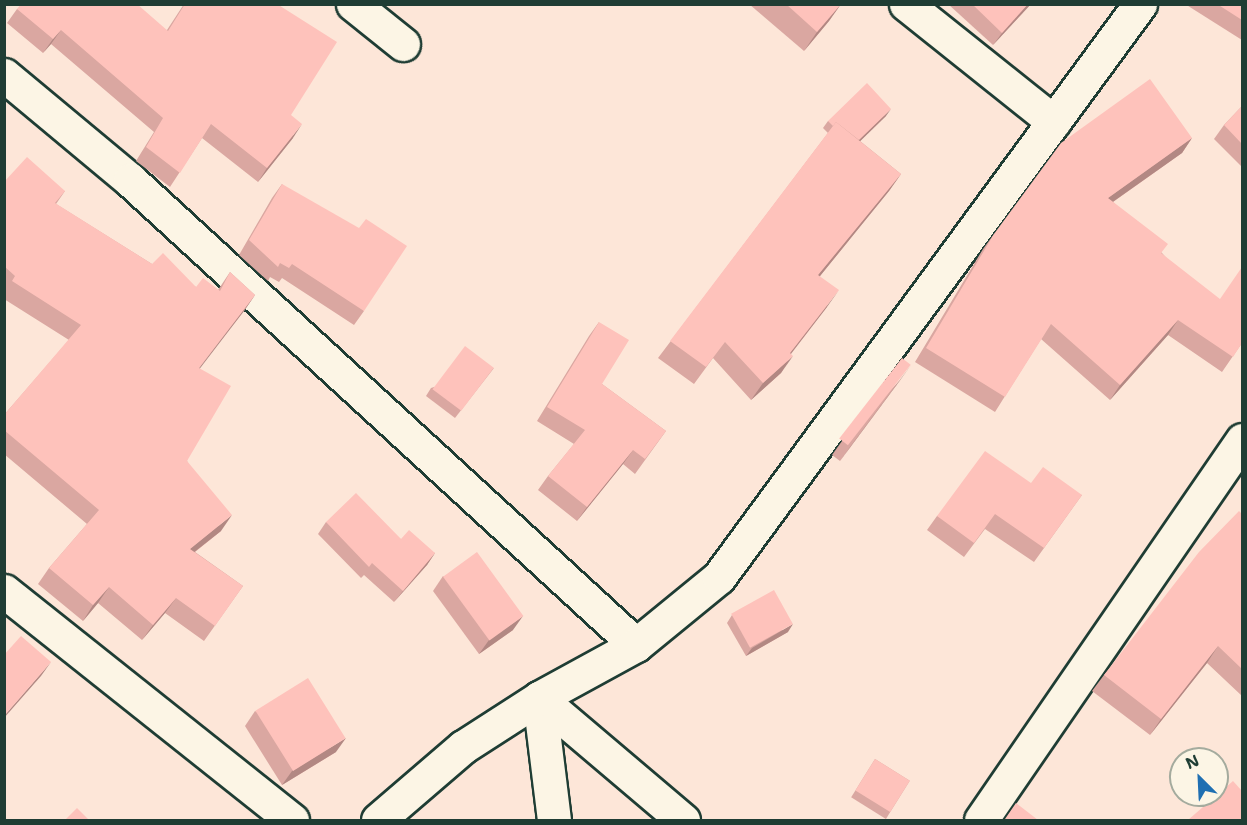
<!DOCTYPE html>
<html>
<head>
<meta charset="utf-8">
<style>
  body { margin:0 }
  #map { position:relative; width:1247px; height:825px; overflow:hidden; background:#fde6d8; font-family:"Shantell Sans",sans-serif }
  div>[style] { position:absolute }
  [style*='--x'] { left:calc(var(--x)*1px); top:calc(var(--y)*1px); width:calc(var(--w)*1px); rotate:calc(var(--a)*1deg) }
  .roads { filter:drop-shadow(2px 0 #1f3d34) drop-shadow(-2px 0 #1f3d34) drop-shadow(0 2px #1f3d34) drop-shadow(0 -2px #1f3d34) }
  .minor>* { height:33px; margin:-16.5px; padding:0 16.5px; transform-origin:16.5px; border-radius:16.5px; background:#fcf5e5 }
  .wall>* { inset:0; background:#daa7a1; transform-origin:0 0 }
  .shaded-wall>* { inset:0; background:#b28883 }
  .building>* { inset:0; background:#fec2bb; transform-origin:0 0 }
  span { translate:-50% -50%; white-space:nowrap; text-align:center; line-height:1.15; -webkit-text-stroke:4.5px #fcf5e5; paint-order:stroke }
  .frame { position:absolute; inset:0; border:6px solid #1f3d34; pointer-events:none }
  .north { position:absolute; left:1169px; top:747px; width:60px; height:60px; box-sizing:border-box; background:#fcf5e5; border:2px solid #a4ab9e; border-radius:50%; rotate:336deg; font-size:16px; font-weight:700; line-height:24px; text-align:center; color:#1f3d34 }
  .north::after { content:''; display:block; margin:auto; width:21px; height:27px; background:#1f6fb2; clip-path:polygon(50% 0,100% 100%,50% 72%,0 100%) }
</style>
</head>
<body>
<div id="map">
  <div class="roads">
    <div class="minor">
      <i style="--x:353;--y:4;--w:64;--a:38.7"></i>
      <i style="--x:906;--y:4;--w:189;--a:38.6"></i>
      <i style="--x:4;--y:75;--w:164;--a:39.8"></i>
      <i style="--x:130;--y:180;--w:687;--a:42.58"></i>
      <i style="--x:4;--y:591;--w:368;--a:38.5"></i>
      <i style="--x:539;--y:698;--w:189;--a:40.3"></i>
      <i style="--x:539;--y:698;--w:123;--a:83"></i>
      <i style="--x:378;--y:820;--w:112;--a:-40.7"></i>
      <i style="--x:463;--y:747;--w:90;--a:-32.8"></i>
      <i style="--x:539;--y:698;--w:111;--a:-28.7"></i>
      <i style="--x:636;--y:645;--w:107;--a:-39.3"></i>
      <i style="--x:719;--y:577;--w:711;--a:-53.69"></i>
      <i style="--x:981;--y:820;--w:461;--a:-55.5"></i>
    </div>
  </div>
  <div class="wall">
    <i style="clip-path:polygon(184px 4px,277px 4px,291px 115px,293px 138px,258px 182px,202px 138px,170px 187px,136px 161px,154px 132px,51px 44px,43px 53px,7px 23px,17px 9px,167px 30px)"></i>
    <i style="clip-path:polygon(749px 4px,841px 4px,829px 21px,804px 51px)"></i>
    <i style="clip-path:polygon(948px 4px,1031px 4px,993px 45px)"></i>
    <i style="clip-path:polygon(1185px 4px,1242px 4px,1242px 40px)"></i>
    <i style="clip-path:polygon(1242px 106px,1242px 167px,1214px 139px,1224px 125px)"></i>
    <i style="clip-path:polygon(886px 116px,860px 141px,901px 174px,889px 191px,820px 276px,827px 307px,791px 354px,781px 373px,751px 400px,713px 358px,694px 384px,658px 358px,828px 133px,823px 128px,828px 121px)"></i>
    <i style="clip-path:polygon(1192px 138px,1182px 153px,1113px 202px,1162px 253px,1242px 343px,1222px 372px,1168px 335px,1110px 400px,1041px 339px,995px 412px,915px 362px,983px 249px,994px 234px)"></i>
    <i style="clip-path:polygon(4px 182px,65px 191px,56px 204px,152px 264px,196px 287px,218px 290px,230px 272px,255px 295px,244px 311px,199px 368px,187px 461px,221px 531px,195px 552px,243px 586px,204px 641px,165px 613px,142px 640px,98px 603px,83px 621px,38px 584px,49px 568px,87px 524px,4px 454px,4px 415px,69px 340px,4px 299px)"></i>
    <i style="clip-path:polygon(282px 184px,364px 311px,354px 325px,282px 278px,279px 282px,270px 277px,268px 281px,239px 255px,272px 198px)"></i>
    <i style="clip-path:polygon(599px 322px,602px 384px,666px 431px,635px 474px,623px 464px,577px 521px,538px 490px,548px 476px,574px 444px,537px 421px,589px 336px)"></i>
    <i style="clip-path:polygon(494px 368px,455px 418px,426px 396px,431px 388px)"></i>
    <i style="clip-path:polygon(901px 379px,840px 461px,832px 455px,842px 441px)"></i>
    <i style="clip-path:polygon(1031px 483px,1082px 495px,1034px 562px,985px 529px,964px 557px,927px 530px,937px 516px)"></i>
    <i style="clip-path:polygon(1242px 514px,1242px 696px,1207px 663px,1150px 735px,1092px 691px,1104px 675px)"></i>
    <i style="clip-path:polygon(326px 522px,401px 539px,435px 553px,427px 565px,394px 602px,364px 575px,361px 578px,318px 534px)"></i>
    <i style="clip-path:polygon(443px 576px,513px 630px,479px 654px,433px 591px)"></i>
    <i style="clip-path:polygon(732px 615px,788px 632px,746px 656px,727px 623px)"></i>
    <i style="clip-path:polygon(255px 711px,336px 752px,282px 785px,245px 726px)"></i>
    <i style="left:875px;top:759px;width:41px;height:45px;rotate:32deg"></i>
  </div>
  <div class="shaded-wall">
    <i style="clip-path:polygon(841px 4px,829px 21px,804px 51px,817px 32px)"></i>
    <i style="clip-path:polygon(1028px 4px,1031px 4px,993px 45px,1002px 33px)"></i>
    <i style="clip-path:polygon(61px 30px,51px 44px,43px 53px,53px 39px)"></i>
    <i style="clip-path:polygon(891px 109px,886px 116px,847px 154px,852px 146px)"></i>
    <i style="clip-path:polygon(302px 124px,293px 138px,258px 182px,267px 168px)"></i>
    <i style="clip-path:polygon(1192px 138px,1182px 153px,1097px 213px,1108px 198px)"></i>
    <i style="clip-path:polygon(901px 174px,889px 191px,807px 292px,818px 275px)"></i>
    <i style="clip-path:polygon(839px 290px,827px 307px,779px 369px,790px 353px)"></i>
    <i style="clip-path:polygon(255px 295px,244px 311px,188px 384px,199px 368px)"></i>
    <i style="clip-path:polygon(1178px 320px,1168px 335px,1110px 400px,1120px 385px)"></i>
    <i style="clip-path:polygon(793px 356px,781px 373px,751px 400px,763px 383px)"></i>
    <i style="clip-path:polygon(911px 365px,901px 379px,840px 461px,850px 447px)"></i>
    <i style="clip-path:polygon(633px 450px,623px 464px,577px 521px,587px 507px)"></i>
    <i style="clip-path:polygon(232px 515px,221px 531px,179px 564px,190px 549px)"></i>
    <i style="clip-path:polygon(435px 553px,427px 565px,394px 602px,403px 591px)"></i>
    <i style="clip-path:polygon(109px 587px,98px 603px,83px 621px,93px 605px)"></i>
    <i style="clip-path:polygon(176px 598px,165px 613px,142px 640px,153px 625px)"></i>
    <i style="clip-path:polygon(523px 616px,513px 630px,479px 654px,489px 640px)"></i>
    <i style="clip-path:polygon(793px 624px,788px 632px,746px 656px,752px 648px)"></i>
    <i style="clip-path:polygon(1218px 646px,1207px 663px,1150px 735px,1161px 719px)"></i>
    <i style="clip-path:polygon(51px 662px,41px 676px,4px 718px,4px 716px)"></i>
    <i style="clip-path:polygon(346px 738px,336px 752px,282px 785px,292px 771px)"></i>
  </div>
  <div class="building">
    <i style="clip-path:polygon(21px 4px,137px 4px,168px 31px,185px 4px,277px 4px,337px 42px,291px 115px,302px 124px,267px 168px,211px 124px,180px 173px,146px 147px,163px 118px,61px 30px,53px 39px,17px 9px)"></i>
    <i style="clip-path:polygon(786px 4px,841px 4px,817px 32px)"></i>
    <i style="clip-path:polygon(972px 4px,1028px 4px,1002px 33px)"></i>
    <i style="clip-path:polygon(1217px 4px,1242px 4px,1242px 20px)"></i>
    <i style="clip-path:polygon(1150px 79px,1192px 138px,1108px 198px,1168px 244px,1161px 253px,1220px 299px,1242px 267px,1242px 343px,1233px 357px,1178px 320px,1120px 385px,1051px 324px,1005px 397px,926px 348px,994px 234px,1061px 143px)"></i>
    <i style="clip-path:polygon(867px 83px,891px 109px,859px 140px,836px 122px,833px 126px,828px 121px)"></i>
    <i style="clip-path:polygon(1242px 106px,1242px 144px,1224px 125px)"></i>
    <i style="clip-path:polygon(836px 122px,901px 174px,818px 275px,839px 290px,790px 353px,793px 356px,763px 383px,725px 342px,706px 367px,670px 341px)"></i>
    <i style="clip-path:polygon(27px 157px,65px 191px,55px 203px,152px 264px,163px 253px,196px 287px,203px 278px,220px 291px,230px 272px,255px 295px,199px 368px,231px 386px,187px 461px,232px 515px,190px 549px,243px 586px,215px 626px,176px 598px,153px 625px,109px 587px,93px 605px,49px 568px,99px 510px,4px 430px,4px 415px,81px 325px,12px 281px,15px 276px,4px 266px,4px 182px)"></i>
    <i style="clip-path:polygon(282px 184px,359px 228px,366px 219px,407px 246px,364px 311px,292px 264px,289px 268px,280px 263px,278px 267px,249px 240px)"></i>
    <i style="clip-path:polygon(599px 322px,629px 340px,602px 384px,666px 431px,645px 459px,633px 450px,587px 507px,548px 476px,585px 430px,547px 407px)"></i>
    <i style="left:465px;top:346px;width:36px;height:54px;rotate:37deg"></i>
    <i style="left:902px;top:358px;width:11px;height:102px;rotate:38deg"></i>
    <i style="clip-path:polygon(985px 451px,1031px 483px,1043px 467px,1082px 495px,1044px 548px,995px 514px,974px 543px,937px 516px)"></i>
    <i style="clip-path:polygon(356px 493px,401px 539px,409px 530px,435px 553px,403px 591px,372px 563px,369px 567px,326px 522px)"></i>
    <i style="clip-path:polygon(1239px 511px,1242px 514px,1242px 669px,1218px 646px,1161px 719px,1104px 675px,1199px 552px)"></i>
    <i style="left:477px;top:552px;width:79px;height:42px;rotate:54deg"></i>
    <i style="left:774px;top:590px;width:39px;height:49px;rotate:61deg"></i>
    <i style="clip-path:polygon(21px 636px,51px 662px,4px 716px,4px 655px)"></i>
    <i style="left:308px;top:678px;width:71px;height:62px;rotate:58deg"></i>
    <i style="left:875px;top:759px;width:41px;height:37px;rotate:32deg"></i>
    <i style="clip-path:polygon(1233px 781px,1242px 791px,1242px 820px,1188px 820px)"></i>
    <i style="clip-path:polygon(1016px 803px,1038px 820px,1002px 820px,1005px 819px)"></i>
    <i style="clip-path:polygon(77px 808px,89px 820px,65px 820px)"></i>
  </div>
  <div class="frame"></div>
  <div class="north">N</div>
</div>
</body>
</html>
